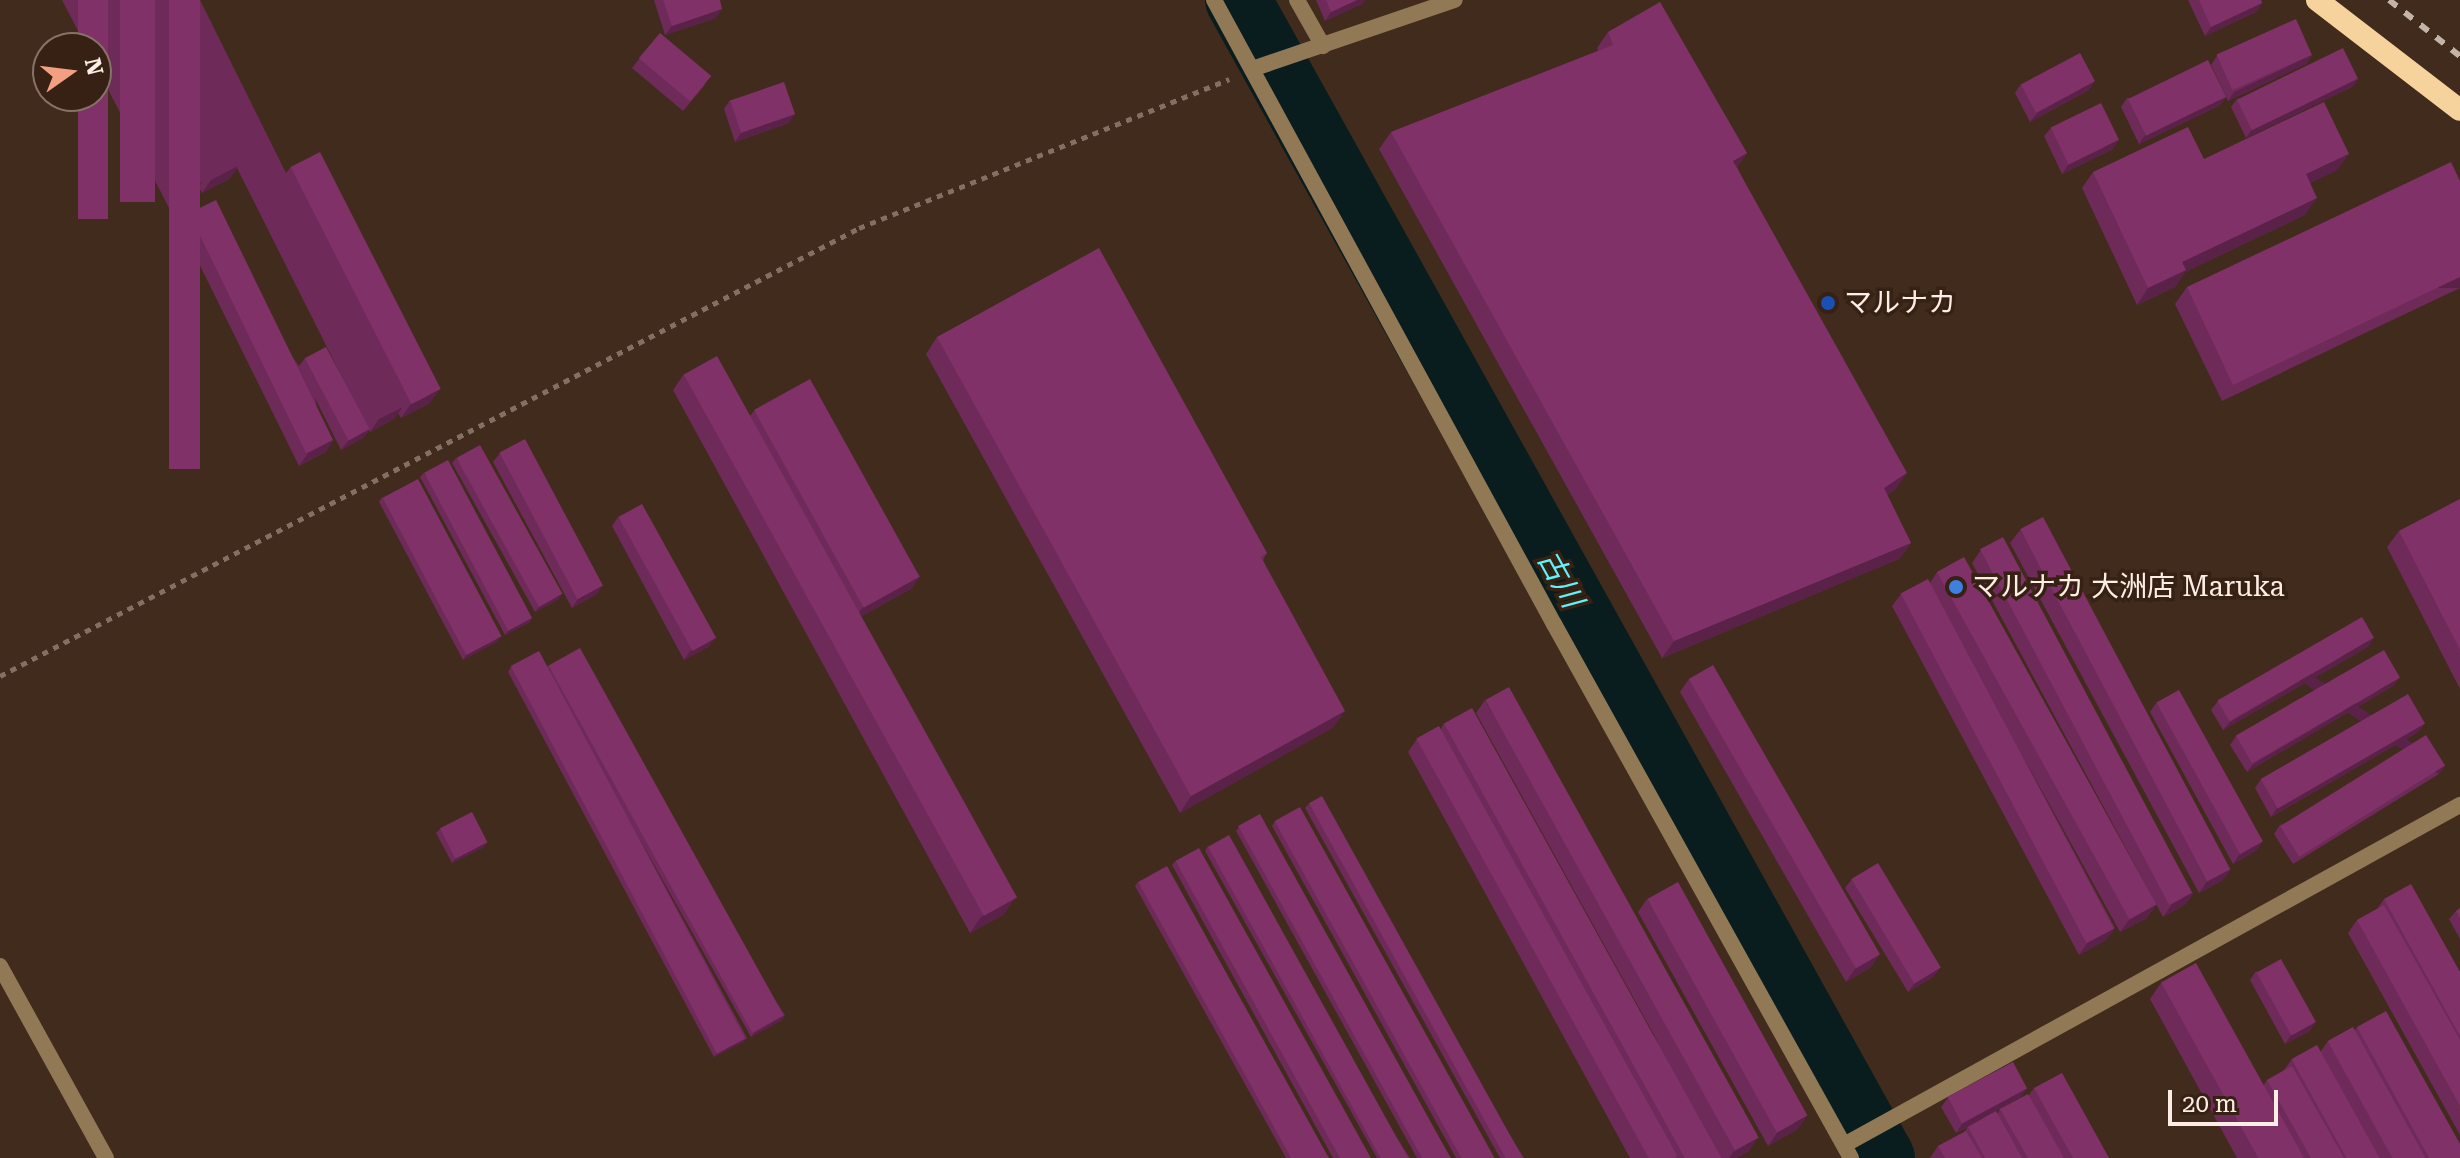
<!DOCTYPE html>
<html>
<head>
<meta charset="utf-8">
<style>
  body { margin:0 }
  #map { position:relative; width:2460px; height:1158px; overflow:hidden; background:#412b1d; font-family:"Roboto Serif","Noto Sans JP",serif }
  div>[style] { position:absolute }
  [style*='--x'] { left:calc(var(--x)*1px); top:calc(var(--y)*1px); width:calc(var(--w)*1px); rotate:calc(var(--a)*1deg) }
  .river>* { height:66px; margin:-33px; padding:0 33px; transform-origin:33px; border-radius:33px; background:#091d1e }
  .path>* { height:5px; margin-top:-2.5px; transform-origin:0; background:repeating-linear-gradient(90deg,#836f63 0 6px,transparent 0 12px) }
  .service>* { height:16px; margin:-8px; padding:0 8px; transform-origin:8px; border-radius:8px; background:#917956 }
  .minor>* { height:16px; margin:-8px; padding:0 8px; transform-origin:8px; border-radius:8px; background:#917956 }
  .tertiary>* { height:16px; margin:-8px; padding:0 8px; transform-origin:8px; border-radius:8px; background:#917956 }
  .trunk>* { height:22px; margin:-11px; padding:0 11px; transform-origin:11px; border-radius:11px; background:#f6d29c }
  .rail>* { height:6px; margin-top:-3px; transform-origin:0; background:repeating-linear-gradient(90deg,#c4b3a9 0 10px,transparent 0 20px) }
  .wall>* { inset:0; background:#6e2a59 }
  .shaded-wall>* { inset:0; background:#5a2249; transform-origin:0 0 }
  .building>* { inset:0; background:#803168; transform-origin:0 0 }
  .dots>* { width:22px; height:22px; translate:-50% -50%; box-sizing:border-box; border:4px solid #362114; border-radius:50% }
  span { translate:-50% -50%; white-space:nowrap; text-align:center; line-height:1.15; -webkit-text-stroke:7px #362114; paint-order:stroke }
  .poi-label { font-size:28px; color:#fdeee5 }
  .left { translate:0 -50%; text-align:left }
  .water-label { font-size:30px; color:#5cf4fa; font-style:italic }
  .north { position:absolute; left:32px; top:32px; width:80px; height:80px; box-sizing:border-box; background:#362114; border:2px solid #867368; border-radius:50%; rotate:76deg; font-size:22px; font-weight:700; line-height:32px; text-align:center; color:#fdeee5 }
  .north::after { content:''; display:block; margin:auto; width:28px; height:36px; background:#f2a081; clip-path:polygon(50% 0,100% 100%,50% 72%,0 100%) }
  .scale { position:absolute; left:2168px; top:1090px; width:110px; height:36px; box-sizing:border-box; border:4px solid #fdeee5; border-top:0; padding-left:10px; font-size:24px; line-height:28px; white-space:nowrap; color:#fdeee5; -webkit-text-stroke:6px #362114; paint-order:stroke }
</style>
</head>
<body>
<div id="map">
  <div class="river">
    <i style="--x:1238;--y:0;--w:1325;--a:60.92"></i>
  </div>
  <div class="path">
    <i style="--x:0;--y:676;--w:969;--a:-27.54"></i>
    <i style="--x:859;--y:228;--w:399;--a:-21.9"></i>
  </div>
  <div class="service">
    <i style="--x:1297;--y:0;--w:53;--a:60.5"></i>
  </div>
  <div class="minor">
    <i style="--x:1214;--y:0;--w:711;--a:61.42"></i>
    <i style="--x:1554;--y:624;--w:611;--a:60.92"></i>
    <i style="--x:1252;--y:69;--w:214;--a:-18.8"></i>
    <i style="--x:1844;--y:1145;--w:704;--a:-28.9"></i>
  </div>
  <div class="tertiary">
    <i style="--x:0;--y:966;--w:219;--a:61.1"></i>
  </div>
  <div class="trunk">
    <i style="--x:2317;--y:0;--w:180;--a:37.6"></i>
  </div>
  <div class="rail">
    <i style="--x:2389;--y:0;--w:90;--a:38.3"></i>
  </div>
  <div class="wall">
    <i style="clip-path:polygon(62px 0,200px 0,286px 173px,291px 167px,430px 403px,401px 418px,398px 413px,394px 419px,370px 432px,369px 430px,363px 438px,341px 450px,315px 398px,326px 452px,299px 466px,181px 227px,190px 214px,299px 366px,305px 358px,364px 421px,237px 168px,229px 179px,202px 193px,199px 187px,193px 195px,169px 208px,96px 66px,96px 48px,87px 48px)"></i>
    <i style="clip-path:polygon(654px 0,720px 0,716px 18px,665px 35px)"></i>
    <i style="clip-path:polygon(1316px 0,1365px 0,1362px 4px,1325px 21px)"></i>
    <i style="clip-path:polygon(2188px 0,2261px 0,2262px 3px,2256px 12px,2205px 36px)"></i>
    <i style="clip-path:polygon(1608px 32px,1747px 153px,1737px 167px,1896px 489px,1887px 495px,1911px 543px,1899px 559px,1662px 658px,1379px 149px,1391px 132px,1598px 51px,1597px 48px)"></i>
    <i style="clip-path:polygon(2312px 55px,2306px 64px,2228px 101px,2211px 65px,2217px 56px)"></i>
    <i style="clip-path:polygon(639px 59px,705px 85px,683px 111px,632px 68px)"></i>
    <i style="clip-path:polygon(2358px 79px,2352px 87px,2246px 138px,2231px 107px,2237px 99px)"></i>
    <i style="clip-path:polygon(2021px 84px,2089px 90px,2030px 122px,2015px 93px)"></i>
    <i style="clip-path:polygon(2226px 97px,2219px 106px,2139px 144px,2121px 107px,2127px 98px)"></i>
    <i style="clip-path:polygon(730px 100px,789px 123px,735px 142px,724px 109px)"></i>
    <i style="clip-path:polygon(2051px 128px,2113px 149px,2062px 174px,2044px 136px)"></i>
    <i style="clip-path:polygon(2204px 159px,2337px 170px,2310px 183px,2305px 215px,2185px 272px,2175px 287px,2137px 305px,2082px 188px,2093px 172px)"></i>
    <i style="clip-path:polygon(2460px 181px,2460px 288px,2222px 401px,2175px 304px,2187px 287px)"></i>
    <i style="clip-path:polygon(937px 337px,1267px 553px,1263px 560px,1334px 727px,1180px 813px,926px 354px)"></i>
    <i style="clip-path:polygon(684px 374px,750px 416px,754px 411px,920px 576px,911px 589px,860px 617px,1014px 899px,1003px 915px,970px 933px,673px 390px)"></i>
    <i style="clip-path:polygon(500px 453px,597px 594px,572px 608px,493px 462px)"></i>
    <i style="clip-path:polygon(456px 458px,559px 599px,535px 612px,452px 463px)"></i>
    <i style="clip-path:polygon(424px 473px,530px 622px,505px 635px,420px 477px)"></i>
    <i style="clip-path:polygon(382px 497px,498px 641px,463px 660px,379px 502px)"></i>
    <i style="clip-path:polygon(2460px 499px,2460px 689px,2387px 547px,2399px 531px)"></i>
    <i style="clip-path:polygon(618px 517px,715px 638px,708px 647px,684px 660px,612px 526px)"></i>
    <i style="clip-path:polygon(2020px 530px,2223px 880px,2199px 893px,2010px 543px)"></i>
    <i style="clip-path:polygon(1981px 550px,2186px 904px,2163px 917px,1972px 563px)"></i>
    <i style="clip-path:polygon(1937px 572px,2156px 905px,2147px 918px,2120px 932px,2020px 751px,2115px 928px,2106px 940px,2079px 955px,1892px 606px,1901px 594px,1930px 583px)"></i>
    <i style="clip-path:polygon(2368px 647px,2223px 730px,2211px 710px,2218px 701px)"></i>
    <i style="clip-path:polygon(548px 665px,785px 1015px,782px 1020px,751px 1037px,639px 838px,747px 1038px,743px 1042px,714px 1057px,508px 672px,511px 667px,547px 667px)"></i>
    <i style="clip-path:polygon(1689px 679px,1879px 955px,1870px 968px,1846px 982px,1680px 692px)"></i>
    <i style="clip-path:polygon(2393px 686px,2247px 772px,2230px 745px,2236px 736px)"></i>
    <i style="clip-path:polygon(1485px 700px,1749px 1151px,1736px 1158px,1630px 1158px,1408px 752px,1417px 739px,1441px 729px,1444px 723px,1659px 1044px,1476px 713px)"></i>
    <i style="clip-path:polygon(2156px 703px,2262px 842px,2256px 851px,2233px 864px,2150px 712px)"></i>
    <i style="clip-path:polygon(2425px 723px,2418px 732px,2271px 817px,2255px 788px,2261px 779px)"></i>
    <i style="clip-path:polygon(2445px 765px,2439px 774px,2293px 864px,2274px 834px,2280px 825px)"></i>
    <i style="clip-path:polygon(1309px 804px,1524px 1158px,1500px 1158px,1305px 808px)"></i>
    <i style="clip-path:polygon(1275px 821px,1494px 1158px,1456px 1158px,1272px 826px)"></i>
    <i style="clip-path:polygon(1239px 827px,1451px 1158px,1417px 1158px,1236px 831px)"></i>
    <i style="clip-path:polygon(440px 829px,484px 847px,452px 863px,436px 833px)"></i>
    <i style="clip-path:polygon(1208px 846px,1410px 1158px,1377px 1158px,1205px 851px)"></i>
    <i style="clip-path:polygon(1175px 861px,1370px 1158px,1333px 1158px,1172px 865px)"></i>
    <i style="clip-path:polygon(1852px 879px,1940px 968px,1933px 977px,1908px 992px,1845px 888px)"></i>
    <i style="clip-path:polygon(1138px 882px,1329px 1158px,1286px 1158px,1135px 886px)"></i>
    <i style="clip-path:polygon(1647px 899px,1798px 1129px,1768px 1146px,1638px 912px)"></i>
    <i style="clip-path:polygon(2384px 899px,2460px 972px,2460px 1135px,2348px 933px,2357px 920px,2377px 909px)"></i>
    <i style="clip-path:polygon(2460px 908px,2460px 939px,2449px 919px,2456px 911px)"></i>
    <i style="clip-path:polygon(2256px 971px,2310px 1031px,2285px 1044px,2250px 980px)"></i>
    <i style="clip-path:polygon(2161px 983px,2263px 1086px,2267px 1080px,2284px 1070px,2292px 1059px,2321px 1051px,2328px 1041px,2355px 1030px,2357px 1027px,2460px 1158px,2237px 1158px,2150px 999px)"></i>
    <i style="clip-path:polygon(2034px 1088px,2109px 1158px,1930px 1158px,1938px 1146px,1964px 1132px,1968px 1127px,1956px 1133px,1941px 1107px,1948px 1098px,2021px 1097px,1968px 1127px,1997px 1114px,2000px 1109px,2029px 1095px)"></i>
  </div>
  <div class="shaded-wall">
    <i style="clip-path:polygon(1357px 0,1365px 0,1362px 4px,1325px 21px,1331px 12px)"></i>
    <i style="clip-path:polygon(2262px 3px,2256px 12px,2205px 36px,2211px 27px)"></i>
    <i style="clip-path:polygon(722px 9px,716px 18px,665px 35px,672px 26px)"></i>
    <i style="clip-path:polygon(2312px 55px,2306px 64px,2228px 101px,2234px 92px)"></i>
    <i style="clip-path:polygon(2358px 79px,2352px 87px,2246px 138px,2252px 129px)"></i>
    <i style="clip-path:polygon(2095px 81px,2089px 90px,2030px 122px,2037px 113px)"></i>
    <i style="clip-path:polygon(2226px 97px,2219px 106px,2139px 144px,2145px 135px)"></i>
    <i style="clip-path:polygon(795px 114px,789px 123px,735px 142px,741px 133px)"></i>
    <i style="clip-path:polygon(2119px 140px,2113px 149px,2062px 174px,2068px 165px)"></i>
    <i style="clip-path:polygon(1747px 153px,1735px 169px,1733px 161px)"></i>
    <i style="clip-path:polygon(2349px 154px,2337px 170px,2294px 191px,2306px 174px)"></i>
    <i style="clip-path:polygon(238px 166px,229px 179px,202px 193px,211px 180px)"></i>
    <i style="clip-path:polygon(202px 182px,193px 195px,169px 208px,178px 195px)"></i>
    <i style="clip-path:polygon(2317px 198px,2305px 215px,2185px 272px,2175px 287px,2137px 305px,2148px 288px,2182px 262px)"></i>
    <i style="left:2460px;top:277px;width:11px;height:251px;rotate:90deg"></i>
    <i style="clip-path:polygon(439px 390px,430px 403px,401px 418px,410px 405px)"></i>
    <i style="clip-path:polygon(403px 407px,394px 419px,370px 432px,379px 419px)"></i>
    <i style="clip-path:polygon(369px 429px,363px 438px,341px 450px,348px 441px)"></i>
    <i style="clip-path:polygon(335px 439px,326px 452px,299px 466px,308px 453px)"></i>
    <i style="clip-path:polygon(1907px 473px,1896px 489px,1873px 504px,1884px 488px)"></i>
    <i style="clip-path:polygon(1911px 543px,1899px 559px,1662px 658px,1674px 641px)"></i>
    <i style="clip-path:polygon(920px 576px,911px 589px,854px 620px,863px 607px)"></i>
    <i style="clip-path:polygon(603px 585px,597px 594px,572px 608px,578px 599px)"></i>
    <i style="clip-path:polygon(562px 594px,559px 599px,535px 612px,538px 608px)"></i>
    <i style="clip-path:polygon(533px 617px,530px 622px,505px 635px,509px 630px)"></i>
    <i style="clip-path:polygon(501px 637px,498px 641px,463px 660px,466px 655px)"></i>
    <i style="clip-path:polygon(715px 638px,708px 647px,684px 660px,690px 651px)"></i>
    <i style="clip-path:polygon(2374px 638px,2368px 647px,2223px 730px,2230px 722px)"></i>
    <i style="clip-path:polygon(2400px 678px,2393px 686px,2247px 772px,2253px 764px)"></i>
    <i style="clip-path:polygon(1345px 711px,1334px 727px,1180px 813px,1191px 796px)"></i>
    <i style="clip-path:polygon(2425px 723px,2418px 732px,2271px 817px,2277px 808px)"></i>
    <i style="left:2445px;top:765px;width:11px;height:172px;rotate:124deg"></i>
    <i style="clip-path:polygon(487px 842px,484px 847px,452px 863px,455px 859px)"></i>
    <i style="clip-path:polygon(2262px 842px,2256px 851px,2233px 864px,2239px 855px)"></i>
    <i style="clip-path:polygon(2232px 868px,2223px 880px,2199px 893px,2208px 880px)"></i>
    <i style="clip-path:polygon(2195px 891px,2186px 904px,2163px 917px,2172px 904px)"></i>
    <i style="clip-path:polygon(1014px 899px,1003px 915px,970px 933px,981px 917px)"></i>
    <i style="clip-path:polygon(2156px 905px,2147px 918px,2120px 932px,2129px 920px)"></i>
    <i style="clip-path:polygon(2115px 928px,2106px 940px,2079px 955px,2088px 942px)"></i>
    <i style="clip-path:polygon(1879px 955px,1870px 968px,1846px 982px,1855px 969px)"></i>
    <i style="clip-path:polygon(1940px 968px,1933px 977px,1908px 992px,1914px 984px)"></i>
    <i style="clip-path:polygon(785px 1015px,782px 1020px,751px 1037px,754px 1033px)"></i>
    <i style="clip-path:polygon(2316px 1022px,2310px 1031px,2285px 1044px,2291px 1035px)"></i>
    <i style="clip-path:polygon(747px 1038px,743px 1042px,714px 1057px,717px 1053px)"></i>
    <i style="clip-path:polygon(2027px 1088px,2021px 1097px,1956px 1133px,1962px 1124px)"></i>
    <i style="clip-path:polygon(1807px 1116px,1798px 1129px,1768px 1146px,1777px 1133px)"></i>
    <i style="clip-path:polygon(1758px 1138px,1749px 1151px,1736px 1158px,1729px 1158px,1734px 1151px)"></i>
  </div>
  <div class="building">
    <i style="left:78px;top:0;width:30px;height:219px"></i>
    <i style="left:120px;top:0;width:35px;height:202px"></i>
    <i style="left:169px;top:0;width:31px;height:469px"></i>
    <i style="clip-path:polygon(663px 0,720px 0,722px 9px,672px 26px)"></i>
    <i style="clip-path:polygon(1326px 0,1357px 0,1331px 12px)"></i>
    <i style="clip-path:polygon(2199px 0,2261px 0,2262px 3px,2211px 27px)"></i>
    <i style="clip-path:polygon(1660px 2px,1747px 153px,1733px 161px,1907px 473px,1884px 488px,1911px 543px,1674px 641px,1391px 132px,1613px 45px,1608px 32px)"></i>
    <i style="left:2296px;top:19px;width:39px;height:87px;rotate:66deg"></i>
    <i style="left:660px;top:33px;width:67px;height:33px;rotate:40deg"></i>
    <i style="left:2343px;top:48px;width:34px;height:118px;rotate:64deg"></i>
    <i style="left:2080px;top:53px;width:32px;height:67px;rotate:62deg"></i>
    <i style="left:2208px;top:60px;width:41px;height:89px;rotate:64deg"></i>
    <i style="left:784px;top:82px;width:34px;height:57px;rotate:71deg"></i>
    <i style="clip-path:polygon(2324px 102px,2349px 154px,2306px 174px,2317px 198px,2182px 262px,2186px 270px,2148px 288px,2093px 172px,2188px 127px,2204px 159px)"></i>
    <i style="left:2101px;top:103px;width:41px;height:56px;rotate:64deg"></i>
    <i style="left:320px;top:152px;width:266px;height:33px;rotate:63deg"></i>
    <i style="clip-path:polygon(2451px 162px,2460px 181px,2460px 277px,2233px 385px,2187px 287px)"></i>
    <i style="left:216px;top:200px;width:267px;height:30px;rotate:64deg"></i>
    <i style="clip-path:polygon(1099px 248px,1267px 553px,1261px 557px,1345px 711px,1191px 796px,937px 337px)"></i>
    <i style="left:326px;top:347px;width:93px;height:24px;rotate:62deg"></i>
    <i style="left:717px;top:356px;width:619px;height:38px;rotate:61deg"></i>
    <i style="left:810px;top:379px;width:226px;height:64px;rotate:61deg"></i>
    <i style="left:525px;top:439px;width:166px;height:29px;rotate:62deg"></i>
    <i style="left:480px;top:445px;width:170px;height:27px;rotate:61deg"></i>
    <i style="left:448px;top:460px;width:179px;height:27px;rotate:62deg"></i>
    <i style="left:418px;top:479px;width:178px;height:40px;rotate:62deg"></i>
    <i style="clip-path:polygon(2460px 499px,2460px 650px,2399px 531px)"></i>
    <i style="left:642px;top:504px;width:153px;height:27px;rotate:61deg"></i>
    <i style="left:2043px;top:517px;width:399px;height:26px;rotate:62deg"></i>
    <i style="left:2003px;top:537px;width:403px;height:26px;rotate:62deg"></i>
    <i style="left:1964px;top:557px;width:397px;height:31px;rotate:61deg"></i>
    <i style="left:1928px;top:579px;width:396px;height:31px;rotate:62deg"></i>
    <i style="left:2362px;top:617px;width:24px;height:167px;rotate:60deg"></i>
    <i style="left:580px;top:648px;width:420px;height:36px;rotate:61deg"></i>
    <i style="left:2384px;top:650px;width:32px;height:171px;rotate:60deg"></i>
    <i style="left:539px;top:651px;width:439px;height:32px;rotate:62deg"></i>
    <i style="left:1713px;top:665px;width:334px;height:28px;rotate:60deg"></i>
    <i style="left:1509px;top:687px;width:515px;height:27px;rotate:61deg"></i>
    <i style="left:2179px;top:690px;width:173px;height:26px;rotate:61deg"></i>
    <i style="left:2408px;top:694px;width:34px;height:170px;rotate:60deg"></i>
    <i style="left:1472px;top:708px;width:515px;height:32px;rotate:61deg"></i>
    <i style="left:1439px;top:726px;width:492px;height:26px;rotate:61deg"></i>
    <i style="left:2426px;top:735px;width:36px;height:172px;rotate:58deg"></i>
    <i style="left:1322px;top:796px;width:415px;height:15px;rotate:61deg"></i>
    <i style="left:1300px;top:807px;width:401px;height:29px;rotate:61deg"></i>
    <i style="left:472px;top:812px;width:34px;height:36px;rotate:63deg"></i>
    <i style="left:1260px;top:814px;width:393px;height:25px;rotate:61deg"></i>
    <i style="left:1229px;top:835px;width:370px;height:24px;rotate:61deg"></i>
    <i style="left:1199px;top:848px;width:354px;height:27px;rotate:61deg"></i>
    <i style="left:1878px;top:863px;width:122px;height:31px;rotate:59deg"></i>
    <i style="left:1167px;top:866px;width:334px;height:33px;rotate:61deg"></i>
    <i style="left:1678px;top:882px;width:267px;height:35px;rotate:61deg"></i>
    <i style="clip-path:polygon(2411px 884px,2460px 972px,2460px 1036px,2384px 899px)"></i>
    <i style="clip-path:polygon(2384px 905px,2460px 1040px,2460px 1106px,2357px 920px)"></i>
    <i style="clip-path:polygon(2460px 908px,2460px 918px,2456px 911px)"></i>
    <i style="left:2281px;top:959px;width:72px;height:28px;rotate:61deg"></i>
    <i style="left:2196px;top:963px;width:222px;height:40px;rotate:61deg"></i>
    <i style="clip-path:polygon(2386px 1011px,2460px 1144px,2460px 1158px,2429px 1158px,2357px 1027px)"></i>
    <i style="left:2353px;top:1027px;width:149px;height:29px;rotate:61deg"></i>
    <i style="left:2317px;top:1045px;width:129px;height:29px;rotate:61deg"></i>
    <i style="left:2013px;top:1062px;width:30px;height:74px;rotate:62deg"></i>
    <i style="clip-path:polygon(2292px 1066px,2344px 1158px,2311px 1158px,2267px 1080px)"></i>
    <i style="clip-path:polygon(2062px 1073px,2109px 1158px,2073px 1158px,2034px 1088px)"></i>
    <i style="clip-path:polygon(2028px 1094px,2064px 1158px,2028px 1158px,2000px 1109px)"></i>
    <i style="clip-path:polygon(1996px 1111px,2022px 1158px,1985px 1158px,1968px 1127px)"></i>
    <i style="clip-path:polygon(1966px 1131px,1982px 1158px,1945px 1158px,1938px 1146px)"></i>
  </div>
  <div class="dots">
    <i style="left:1828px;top:303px;background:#1a4fb4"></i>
    <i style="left:1956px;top:587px;background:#3f7fe0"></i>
  </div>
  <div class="poi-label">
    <span class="left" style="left:1844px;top:303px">マルナカ</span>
    <span class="left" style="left:1972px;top:587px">マルナカ 大洲店 Maruka</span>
  </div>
  <div class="water-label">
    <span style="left:1560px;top:579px;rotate:61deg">古川</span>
  </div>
  <div class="north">N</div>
  <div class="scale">20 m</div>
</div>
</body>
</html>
